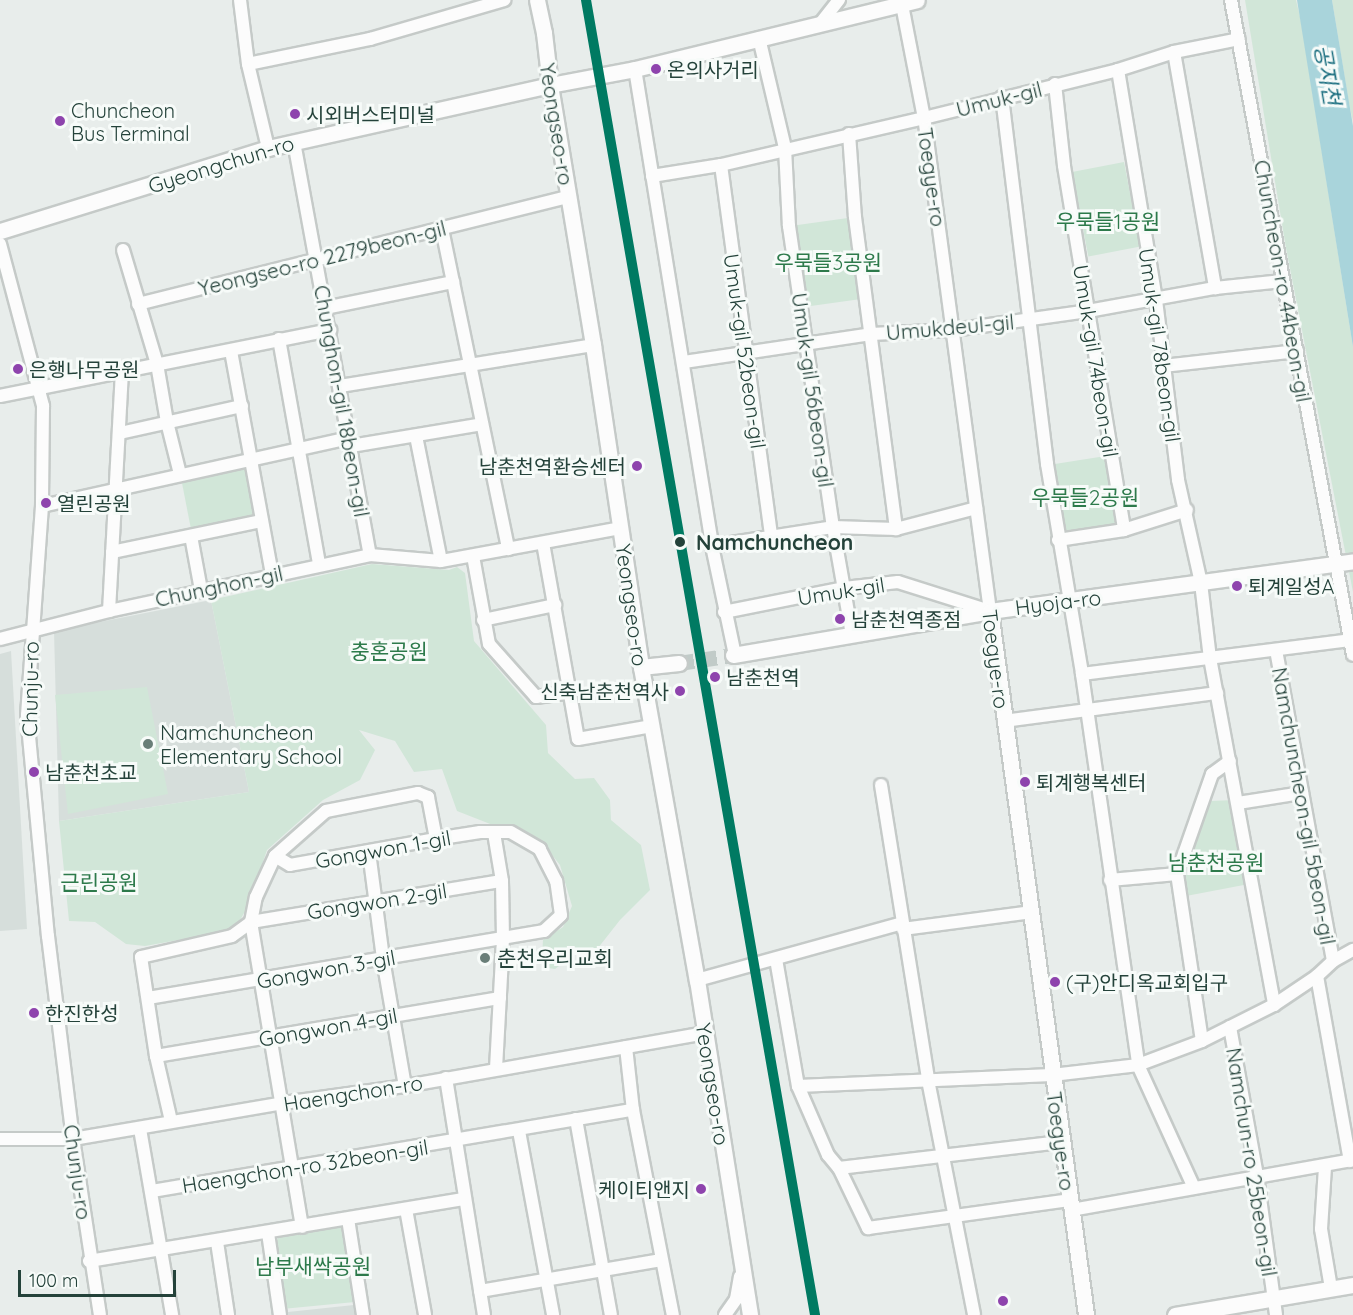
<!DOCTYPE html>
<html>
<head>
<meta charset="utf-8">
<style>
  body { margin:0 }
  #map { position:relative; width:1353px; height:1315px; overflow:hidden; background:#e8edeb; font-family:Quicksand,"Noto Sans KR",sans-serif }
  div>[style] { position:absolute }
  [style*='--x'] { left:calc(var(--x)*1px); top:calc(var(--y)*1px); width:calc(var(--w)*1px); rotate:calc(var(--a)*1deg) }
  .built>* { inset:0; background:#d6dedb }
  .green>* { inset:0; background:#d1e6d8; transform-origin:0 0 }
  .water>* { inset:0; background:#a9d4db }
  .tertiary-tunnel>* { height:15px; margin-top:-7.5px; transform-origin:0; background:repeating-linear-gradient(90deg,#c1cbc8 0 15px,transparent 0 23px) }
  .roads { filter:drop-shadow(2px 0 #c5cac8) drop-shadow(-2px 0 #c5cac8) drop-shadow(0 2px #c5cac8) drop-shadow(0 -2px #c5cac8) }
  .minor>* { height:12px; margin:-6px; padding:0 6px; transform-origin:6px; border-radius:6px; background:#fcfcfc }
  .tertiary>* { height:15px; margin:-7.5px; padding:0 7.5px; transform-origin:7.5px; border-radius:7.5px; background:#fcfcfc }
  .rail-1>* { height:10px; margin:-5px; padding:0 5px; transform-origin:5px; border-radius:5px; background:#007a62 }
  .dots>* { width:16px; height:16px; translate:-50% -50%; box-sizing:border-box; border:3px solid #f7fbf9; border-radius:50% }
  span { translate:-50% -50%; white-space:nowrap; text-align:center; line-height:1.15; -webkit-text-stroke:6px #f7fbf9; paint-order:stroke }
  .bus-label { font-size:20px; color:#24423a }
  .left { translate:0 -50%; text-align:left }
  .right { translate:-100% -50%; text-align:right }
  .street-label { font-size:21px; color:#24423a }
  .park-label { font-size:21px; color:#2d7a4b }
  .stop-label { font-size:21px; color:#24423a; font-weight:700 }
  .poi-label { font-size:21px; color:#24423a }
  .water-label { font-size:22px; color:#1c6f80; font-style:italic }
  .scale { position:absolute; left:18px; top:1270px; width:158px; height:27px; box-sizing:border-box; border:3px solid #24423a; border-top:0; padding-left:8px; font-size:18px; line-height:21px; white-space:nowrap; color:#24423a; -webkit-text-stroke:4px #f7fbf9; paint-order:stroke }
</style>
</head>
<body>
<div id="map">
  <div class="built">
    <i style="clip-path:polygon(211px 600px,249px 792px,59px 821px,54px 631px)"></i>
    <i style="clip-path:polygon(11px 651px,27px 929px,0 931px,0 654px)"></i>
    <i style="clip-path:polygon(354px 1305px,356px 1315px,288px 1315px,288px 1312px)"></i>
  </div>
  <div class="green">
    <i style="clip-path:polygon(1245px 0,1296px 0,1301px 21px,1353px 347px,1353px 592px,1286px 248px)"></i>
    <i style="clip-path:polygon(1332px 0,1353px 0,1353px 122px,1349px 103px)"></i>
    <i style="left:1124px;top:162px;width:86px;height:53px;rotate:79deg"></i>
    <i style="left:855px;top:217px;width:82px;height:67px;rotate:82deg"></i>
    <i style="left:1112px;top:455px;width:76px;height:66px;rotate:81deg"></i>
    <i style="left:249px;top:466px;width:51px;height:69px;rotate:79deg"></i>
    <i style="clip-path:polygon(372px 564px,449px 570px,457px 567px,465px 573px,474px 641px,546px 725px,548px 753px,575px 779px,594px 778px,610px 800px,611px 820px,641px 845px,650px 890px,620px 920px,598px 948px,574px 955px,555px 969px,548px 968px,548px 960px,542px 957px,543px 940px,563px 927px,572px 906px,560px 865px,544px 845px,457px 811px,442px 769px,414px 772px,395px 741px,359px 730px,375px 750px,360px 780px,323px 800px,267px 850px,248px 906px,239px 922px,223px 932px,145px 946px,126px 944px,95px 922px,69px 921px,59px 821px,249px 792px,211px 600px)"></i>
    <i style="clip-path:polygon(147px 687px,168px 794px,68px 814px,55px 695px)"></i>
    <i style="clip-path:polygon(1234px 800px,1249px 884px,1186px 896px,1181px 878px,1211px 801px)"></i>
    <i style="clip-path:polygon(341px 1226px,345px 1232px,355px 1302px,282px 1309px,275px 1243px,280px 1235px)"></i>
  </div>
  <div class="water">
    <i style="clip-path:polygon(1297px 0,1332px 0,1353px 126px,1353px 347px)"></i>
  </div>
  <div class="tertiary-tunnel">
    <i style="--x:679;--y:663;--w:55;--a:-8.4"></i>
  </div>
  <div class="roads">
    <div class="minor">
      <i style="--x:240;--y:0;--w:64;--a:82.9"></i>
      <i style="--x:248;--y:64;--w:86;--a:76.6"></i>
      <i style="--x:1231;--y:0;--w:666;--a:79.45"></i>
      <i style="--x:820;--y:24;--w:31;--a:-52"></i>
      <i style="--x:759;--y:38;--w:113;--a:76.7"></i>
      <i style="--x:785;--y:148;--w:78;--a:87.1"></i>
      <i style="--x:789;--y:226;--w:304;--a:81.7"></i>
      <i style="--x:833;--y:527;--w:110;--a:80"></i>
      <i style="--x:1174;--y:52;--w:240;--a:80.1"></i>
      <i style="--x:248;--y:64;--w:125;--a:-11.6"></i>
      <i style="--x:370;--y:39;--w:140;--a:-16.2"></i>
      <i style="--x:635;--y:69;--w:483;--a:80.8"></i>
      <i style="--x:712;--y:546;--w:111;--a:78.1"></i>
      <i style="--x:1118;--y:70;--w:233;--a:80.6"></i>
      <i style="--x:1156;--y:300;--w:181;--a:83"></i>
      <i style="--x:1178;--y:480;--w:106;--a:77.4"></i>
      <i style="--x:1201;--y:583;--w:76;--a:83.2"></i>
      <i style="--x:1210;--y:658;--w:353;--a:79.5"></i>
      <i style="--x:1055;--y:84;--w:82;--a:83.7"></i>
      <i style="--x:1064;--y:166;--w:369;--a:80.6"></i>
      <i style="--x:1002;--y:97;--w:370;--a:83"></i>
      <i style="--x:1047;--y:464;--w:213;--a:80.5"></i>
      <i style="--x:1082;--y:674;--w:395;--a:81.8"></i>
      <i style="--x:1138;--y:1065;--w:135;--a:65.5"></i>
      <i style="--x:849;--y:134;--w:83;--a:85.9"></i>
      <i style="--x:855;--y:217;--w:315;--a:82.5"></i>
      <i style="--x:294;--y:142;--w:420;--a:79.6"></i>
      <i style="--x:721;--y:165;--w:375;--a:82.3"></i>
      <i style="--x:652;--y:176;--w:70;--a:-9.1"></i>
      <i style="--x:721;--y:165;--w:208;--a:-13"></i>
      <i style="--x:924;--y:118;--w:200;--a:-13.9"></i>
      <i style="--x:1118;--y:70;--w:59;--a:-17.8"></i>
      <i style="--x:1174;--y:52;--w:66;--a:-11.3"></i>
      <i style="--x:442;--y:229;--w:327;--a:78.3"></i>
      <i style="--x:0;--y:244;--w:168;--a:75.1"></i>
      <i style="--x:43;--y:406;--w:100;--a:90.6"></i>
      <i style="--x:42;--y:506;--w:210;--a:94.1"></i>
      <i style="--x:27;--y:715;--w:222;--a:84.6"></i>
      <i style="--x:48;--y:936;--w:205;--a:83"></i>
      <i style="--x:73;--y:1139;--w:178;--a:81.3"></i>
      <i style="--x:123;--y:250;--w:119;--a:73.4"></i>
      <i style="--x:157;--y:364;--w:59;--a:80.2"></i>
      <i style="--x:167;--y:422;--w:54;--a:76"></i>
      <i style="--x:138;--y:304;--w:443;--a:-14"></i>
      <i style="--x:325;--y:308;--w:131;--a:-11.5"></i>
      <i style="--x:279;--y:339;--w:229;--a:79.9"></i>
      <i style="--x:231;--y:351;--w:227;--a:79.6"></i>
      <i style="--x:684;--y:362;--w:189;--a:-8.5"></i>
      <i style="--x:871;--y:334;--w:82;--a:-2.8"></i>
      <i style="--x:953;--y:330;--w:136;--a:-8"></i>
      <i style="--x:1088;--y:311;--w:129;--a:-10.3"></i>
      <i style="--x:1215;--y:288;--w:68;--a:-5.9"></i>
      <i style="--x:1163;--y:366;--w:135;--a:-6.4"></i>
      <i style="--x:340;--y:386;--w:256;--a:-9.2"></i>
      <i style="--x:0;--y:396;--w:337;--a:-11.3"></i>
      <i style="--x:120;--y:433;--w:125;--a:-12.5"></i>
      <i style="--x:416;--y:436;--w:127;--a:78.7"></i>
      <i style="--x:351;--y:446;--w:133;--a:-9.5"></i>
      <i style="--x:42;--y:506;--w:314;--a:-12.5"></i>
      <i style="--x:191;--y:536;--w:55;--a:79.5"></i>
      <i style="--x:1058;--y:540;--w:67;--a:-8.6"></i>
      <i style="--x:1124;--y:530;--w:66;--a:-17.6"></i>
      <i style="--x:543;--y:543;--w:199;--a:79.9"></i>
      <i style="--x:578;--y:739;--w:75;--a:-10"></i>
      <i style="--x:712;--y:546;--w:122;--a:-8.9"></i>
      <i style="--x:833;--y:527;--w:63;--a:1.8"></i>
      <i style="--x:896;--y:529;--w:83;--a:-14.7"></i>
      <i style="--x:112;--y:552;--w:153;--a:-11.7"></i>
      <i style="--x:473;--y:556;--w:89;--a:79.7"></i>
      <i style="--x:489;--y:644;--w:71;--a:48.4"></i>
      <i style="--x:536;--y:697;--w:34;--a:-8"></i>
      <i style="--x:109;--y:611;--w:241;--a:-86.9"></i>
      <i style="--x:724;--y:612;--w:122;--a:-11.3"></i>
      <i style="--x:844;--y:588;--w:54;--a:-6.3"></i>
      <i style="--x:898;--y:582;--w:96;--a:17.5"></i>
      <i style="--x:990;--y:611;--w:497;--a:-97.6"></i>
      <i style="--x:924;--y:118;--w:120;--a:-101"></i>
      <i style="--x:483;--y:620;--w:74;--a:-11.8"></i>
      <i style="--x:0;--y:639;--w:113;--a:-14.4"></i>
      <i style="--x:109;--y:611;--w:267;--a:-12.1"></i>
      <i style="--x:370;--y:555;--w:71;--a:4.8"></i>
      <i style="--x:441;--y:561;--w:183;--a:-10.4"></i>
      <i style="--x:1276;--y:650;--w:316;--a:79.6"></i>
      <i style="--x:1082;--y:674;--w:270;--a:-7.2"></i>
      <i style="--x:1004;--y:721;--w:215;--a:-7.5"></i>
      <i style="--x:881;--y:785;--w:299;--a:80.9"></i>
      <i style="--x:928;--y:1080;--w:239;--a:78.9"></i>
      <i style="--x:1238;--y:803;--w:65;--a:-8.9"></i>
      <i style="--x:494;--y:833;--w:49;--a:80.5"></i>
      <i style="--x:502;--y:881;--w:58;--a:89"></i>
      <i style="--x:503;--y:939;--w:130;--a:93.1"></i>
      <i style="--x:369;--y:852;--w:108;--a:82.5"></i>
      <i style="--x:383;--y:959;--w:129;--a:80.2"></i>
      <i style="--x:1110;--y:880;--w:67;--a:-5.1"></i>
      <i style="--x:251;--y:922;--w:309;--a:80.5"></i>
      <i style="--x:251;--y:922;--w:254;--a:-9.3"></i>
      <i style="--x:903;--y:929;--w:130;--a:-7.5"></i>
      <i style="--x:776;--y:959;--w:129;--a:80.2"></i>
      <i style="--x:798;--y:1086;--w:75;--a:66.5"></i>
      <i style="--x:828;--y:1155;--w:17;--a:50"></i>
      <i style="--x:839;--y:1168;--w:67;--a:64.2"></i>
      <i style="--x:868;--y:1228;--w:203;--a:-7.9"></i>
      <i style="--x:1317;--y:976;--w:188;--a:79.9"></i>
      <i style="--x:697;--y:980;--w:213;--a:-15.5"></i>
      <i style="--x:148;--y:998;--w:402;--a:-9.6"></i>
      <i style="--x:544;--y:931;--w:23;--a:-43"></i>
      <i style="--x:561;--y:915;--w:34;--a:-98"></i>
      <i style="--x:556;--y:881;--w:36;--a:-117"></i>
      <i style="--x:540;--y:849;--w:34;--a:-150"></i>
      <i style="--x:510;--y:832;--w:30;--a:180"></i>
      <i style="--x:480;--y:832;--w:45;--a:171"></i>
      <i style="--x:436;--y:839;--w:148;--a:169.9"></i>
      <i style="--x:290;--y:865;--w:17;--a:-149"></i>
      <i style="--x:1230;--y:1027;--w:151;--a:79.7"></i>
      <i style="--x:1257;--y:1176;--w:140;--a:82.2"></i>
      <i style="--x:1202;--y:1041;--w:169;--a:-98.5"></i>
      <i style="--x:1177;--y:874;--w:106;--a:-70.7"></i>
      <i style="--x:1212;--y:774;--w:22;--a:-36"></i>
      <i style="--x:626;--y:1047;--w:63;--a:83.7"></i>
      <i style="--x:633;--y:1110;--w:209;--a:79"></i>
      <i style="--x:156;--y:1056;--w:349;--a:-9.6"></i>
      <i style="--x:446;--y:1078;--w:240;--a:80.9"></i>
      <i style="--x:798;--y:1086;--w:254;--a:-2.5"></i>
      <i style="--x:1052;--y:1075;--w:87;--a:-6.6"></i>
      <i style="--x:1138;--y:1065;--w:68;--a:-20.6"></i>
      <i style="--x:1202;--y:1041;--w:80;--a:-26.6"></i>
      <i style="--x:1274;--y:1005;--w:52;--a:-34"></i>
      <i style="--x:1317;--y:976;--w:22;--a:-43"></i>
      <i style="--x:1333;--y:961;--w:23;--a:-29"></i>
      <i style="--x:576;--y:1119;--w:199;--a:79.9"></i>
      <i style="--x:171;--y:1121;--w:67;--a:-103"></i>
      <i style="--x:156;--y:1056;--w:100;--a:-98.6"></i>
      <i style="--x:141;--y:957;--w:93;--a:-13"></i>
      <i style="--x:232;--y:936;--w:24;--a:-36"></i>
      <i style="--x:251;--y:922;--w:25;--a:-79"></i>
      <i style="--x:256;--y:897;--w:45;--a:-65.1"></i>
      <i style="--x:275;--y:856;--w:68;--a:-41.4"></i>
      <i style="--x:326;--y:811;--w:94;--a:-11.1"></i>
      <i style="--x:418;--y:793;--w:11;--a:22"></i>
      <i style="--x:428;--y:797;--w:43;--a:79.2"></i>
      <i style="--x:140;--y:1129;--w:189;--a:80.2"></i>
      <i style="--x:519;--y:1131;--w:187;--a:79.5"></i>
      <i style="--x:0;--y:1139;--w:73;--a:0"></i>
      <i style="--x:73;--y:1139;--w:213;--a:-9.7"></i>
      <i style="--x:283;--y:1103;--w:123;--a:-7.9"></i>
      <i style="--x:405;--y:1086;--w:305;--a:-10"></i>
      <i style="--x:1325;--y:1167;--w:62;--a:93.7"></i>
      <i style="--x:1321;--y:1229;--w:60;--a:80.4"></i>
      <i style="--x:839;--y:1168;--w:223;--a:-6.7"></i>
      <i style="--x:152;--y:1191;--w:488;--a:-9.6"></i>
      <i style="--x:406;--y:1209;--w:108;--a:79.8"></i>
      <i style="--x:1071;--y:1210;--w:286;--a:-10.1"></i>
      <i style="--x:348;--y:1219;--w:97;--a:81.1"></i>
      <i style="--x:268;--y:1233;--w:83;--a:81.7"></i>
      <i style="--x:217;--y:1242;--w:74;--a:81.4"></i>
      <i style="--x:89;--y:1261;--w:381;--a:-9.4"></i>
      <i style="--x:480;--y:1291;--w:184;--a:-9.7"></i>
      <i style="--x:725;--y:1315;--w:19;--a:-55"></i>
      <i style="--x:736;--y:1299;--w:23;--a:-80"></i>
    </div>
    <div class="tertiary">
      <i style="--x:537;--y:0;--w:34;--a:78"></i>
      <i style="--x:544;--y:33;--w:52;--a:83.4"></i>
      <i style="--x:550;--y:85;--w:264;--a:80.6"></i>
      <i style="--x:593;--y:345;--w:326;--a:81.5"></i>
      <i style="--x:641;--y:667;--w:318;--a:79.9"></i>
      <i style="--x:697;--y:980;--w:339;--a:81"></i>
      <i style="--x:0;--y:231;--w:281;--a:-17.2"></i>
      <i style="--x:268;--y:148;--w:289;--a:-12.6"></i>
      <i style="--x:550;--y:85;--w:86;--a:-10.7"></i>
      <i style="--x:635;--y:69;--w:290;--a:-13.7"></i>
      <i style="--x:990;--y:611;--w:711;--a:82.23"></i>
      <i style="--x:733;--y:655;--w:261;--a:-9.7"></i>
      <i style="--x:990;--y:611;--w:366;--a:-7.8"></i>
      <i style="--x:641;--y:667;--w:38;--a:-6"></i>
      <i style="--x:1175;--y:1315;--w:181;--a:-9.6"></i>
    </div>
  </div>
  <div class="rail-1">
    <i style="--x:586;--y:0;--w:1335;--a:80.12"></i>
  </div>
  <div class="dots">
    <i style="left:656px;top:69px;background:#8e44ad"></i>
    <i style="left:295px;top:114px;background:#8e44ad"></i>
    <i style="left:60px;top:121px;background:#8e44ad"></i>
    <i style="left:18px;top:369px;background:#8e44ad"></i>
    <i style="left:637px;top:466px;background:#8e44ad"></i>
    <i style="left:46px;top:503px;background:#8e44ad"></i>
    <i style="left:680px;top:542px;background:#24423a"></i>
    <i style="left:1237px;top:586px;background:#8e44ad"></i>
    <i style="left:840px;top:619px;background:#8e44ad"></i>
    <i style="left:715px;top:677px;background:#8e44ad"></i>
    <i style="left:680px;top:691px;background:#8e44ad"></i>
    <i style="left:148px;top:744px;background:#697e78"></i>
    <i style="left:34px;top:772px;background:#8e44ad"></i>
    <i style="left:1025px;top:782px;background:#8e44ad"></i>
    <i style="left:485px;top:958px;background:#697e78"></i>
    <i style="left:1055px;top:982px;background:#8e44ad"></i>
    <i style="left:34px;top:1013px;background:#8e44ad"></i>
    <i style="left:701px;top:1189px;background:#8e44ad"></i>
    <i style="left:1003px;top:1301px;background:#8e44ad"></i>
  </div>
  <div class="bus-label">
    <span class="left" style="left:667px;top:69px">온의사거리</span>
    <span class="left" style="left:71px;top:122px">Chuncheon<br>Bus Terminal</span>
    <span class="left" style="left:306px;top:114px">시외버스터미널</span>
    <span class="left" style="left:29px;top:369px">은행나무공원</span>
    <span class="right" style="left:626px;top:466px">남춘천역환승센터</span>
    <span class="left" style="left:57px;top:503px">열린공원</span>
    <span class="left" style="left:1248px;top:586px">퇴계일성A</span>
    <span class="left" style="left:851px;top:619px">남춘천역종점</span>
    <span class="left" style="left:726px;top:677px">남춘천역</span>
    <span class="right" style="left:669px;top:691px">신축남춘천역사</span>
    <span class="left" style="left:45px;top:772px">남춘천초교</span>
    <span class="left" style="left:1036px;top:782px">퇴계행복센터</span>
    <span class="left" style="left:1066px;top:982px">(구)안디옥교회입구</span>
    <span class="left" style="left:45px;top:1013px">한진한성</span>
    <span class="right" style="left:690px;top:1189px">케이티앤지</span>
  </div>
  <div class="street-label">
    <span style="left:999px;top:99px;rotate:-14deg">Umuk-gil</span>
    <span style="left:557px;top:124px;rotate:81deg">Yeongseo-ro</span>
    <span style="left:221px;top:164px;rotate:-17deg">Gyeongchun-ro</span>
    <span style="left:932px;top:177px;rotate:82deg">Toegye-ro</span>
    <span style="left:322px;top:258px;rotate:-14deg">Yeongseo-ro 2279beon-gil</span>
    <span style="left:1283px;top:281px;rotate:80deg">Chuncheon-ro 44beon-gil</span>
    <span style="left:950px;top:327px;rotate:-5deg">Umukdeul-gil</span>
    <span style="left:1160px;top:345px;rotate:82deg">Umuk-gil 78beon-gil</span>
    <span style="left:745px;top:351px;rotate:82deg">Umuk-gil 52beon-gil</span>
    <span style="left:1096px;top:361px;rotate:81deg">Umuk-gil 74beon-gil</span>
    <span style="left:813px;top:390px;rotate:82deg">Umuk-gil 56beon-gil</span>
    <span style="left:342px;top:401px;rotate:80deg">Chunghon-gil 18beon-gil</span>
    <span style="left:219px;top:586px;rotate:-12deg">Chunghon-gil</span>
    <span style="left:841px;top:591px;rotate:-9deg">Umuk-gil</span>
    <span style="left:1058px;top:602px;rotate:-7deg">Hyoja-ro</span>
    <span style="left:632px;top:605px;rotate:82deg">Yeongseo-ro</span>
    <span style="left:996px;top:659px;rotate:83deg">Toegye-ro</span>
    <span style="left:30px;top:689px;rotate:-89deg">Chunju-ro</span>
    <span style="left:1304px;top:806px;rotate:80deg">Namchuncheon-gil 5beon-gil</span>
    <span style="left:383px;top:849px;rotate:-10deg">Gongwon 1-gil</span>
    <span style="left:377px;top:901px;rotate:-9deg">Gongwon 2-gil</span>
    <span style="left:326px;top:969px;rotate:-10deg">Gongwon 3-gil</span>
    <span style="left:328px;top:1027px;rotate:-10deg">Gongwon 4-gil</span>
    <span style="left:713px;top:1084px;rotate:81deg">Yeongseo-ro</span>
    <span style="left:353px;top:1093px;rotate:-9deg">Haengchon-ro</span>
    <span style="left:1061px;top:1141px;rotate:82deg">Toegye-ro</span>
    <span style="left:1252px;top:1162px;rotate:81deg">Namchun-ro 25beon-gil</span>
    <span style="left:305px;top:1166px;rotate:-9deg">Haengchon-ro 32beon-gil</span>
    <span style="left:78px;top:1172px;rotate:82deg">Chunju-ro</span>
  </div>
  <div class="park-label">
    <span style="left:1108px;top:221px">우묵들1공원</span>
    <span style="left:828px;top:262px">우묵들3공원</span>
    <span style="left:1085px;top:497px">우묵들2공원</span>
    <span style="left:389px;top:651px">충혼공원</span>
    <span style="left:1216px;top:862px">남춘천공원</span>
    <span style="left:99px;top:882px">근린공원</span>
    <span style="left:313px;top:1266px">남부새싹공원</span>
  </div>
  <div class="stop-label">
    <span class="left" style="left:696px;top:542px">Namchuncheon</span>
  </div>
  <div class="poi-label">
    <span class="left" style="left:160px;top:744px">Namchuncheon<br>Elementary School</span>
    <span class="left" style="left:497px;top:958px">춘천우리교회</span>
  </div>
  <div class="water-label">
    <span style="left:1327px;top:75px;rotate:80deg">공지천</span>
  </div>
  <div class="scale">100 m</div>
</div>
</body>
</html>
